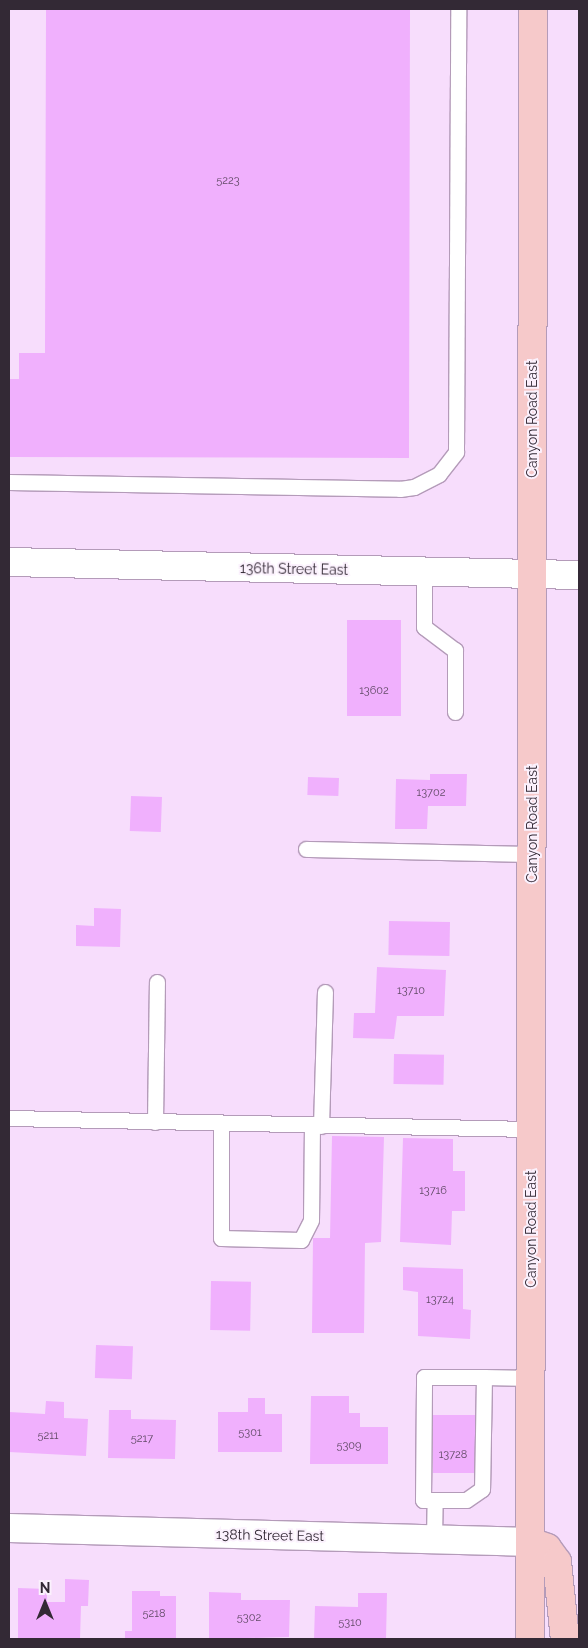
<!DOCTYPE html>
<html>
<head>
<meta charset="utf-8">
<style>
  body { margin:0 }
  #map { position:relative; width:588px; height:1648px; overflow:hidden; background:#f7ddfc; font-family:Raleway,sans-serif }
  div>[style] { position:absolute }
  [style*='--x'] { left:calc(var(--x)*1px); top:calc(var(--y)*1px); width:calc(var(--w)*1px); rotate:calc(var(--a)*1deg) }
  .building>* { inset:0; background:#f0b0fd; transform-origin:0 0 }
  .roads { filter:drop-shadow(1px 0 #b49bb9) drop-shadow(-1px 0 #b49bb9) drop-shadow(0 1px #b49bb9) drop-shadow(0 -1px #b49bb9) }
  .service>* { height:15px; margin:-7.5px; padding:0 7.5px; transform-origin:7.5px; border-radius:7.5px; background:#fff }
  .minor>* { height:28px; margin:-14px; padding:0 14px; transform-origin:14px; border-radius:14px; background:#fff }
  .primary>* { height:28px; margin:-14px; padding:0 14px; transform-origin:14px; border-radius:14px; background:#f6c9ca }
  span { translate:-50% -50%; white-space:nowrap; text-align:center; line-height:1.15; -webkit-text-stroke:4px #fbf1fd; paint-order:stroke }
  .number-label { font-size:11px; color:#624b67 }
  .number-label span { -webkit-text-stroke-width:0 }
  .street-label { font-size:14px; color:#332935 }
  .frame { position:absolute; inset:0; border:10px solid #332935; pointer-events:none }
  .north { position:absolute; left:20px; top:1578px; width:50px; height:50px; -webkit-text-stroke:4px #fbf1fd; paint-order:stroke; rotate:0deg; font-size:14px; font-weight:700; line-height:20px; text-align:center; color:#332935 }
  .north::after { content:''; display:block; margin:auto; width:18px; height:22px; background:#332935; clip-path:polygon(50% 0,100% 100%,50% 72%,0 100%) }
</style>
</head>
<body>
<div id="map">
  <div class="building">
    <i style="clip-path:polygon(46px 9px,410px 9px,409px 458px,9px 457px,9px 379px,19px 379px,19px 353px,45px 353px)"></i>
    <i style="left:347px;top:620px;width:54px;height:96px"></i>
    <i style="clip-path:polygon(430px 774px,467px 774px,466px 806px,428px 806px,427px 829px,395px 829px,396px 779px,430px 780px)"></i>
    <i style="left:308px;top:777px;width:31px;height:18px;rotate:2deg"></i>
    <i style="left:131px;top:796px;width:31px;height:35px;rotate:2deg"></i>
    <i style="clip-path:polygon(94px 908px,121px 909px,120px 947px,76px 946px,76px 925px,94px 926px)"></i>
    <i style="left:389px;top:921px;width:61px;height:34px;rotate:1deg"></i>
    <i style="clip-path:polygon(377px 967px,446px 970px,444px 1016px,397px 1016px,394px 1039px,353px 1038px,354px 1013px,375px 1013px)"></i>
    <i style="left:394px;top:1054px;width:50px;height:30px;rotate:1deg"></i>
    <i style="clip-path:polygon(332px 1136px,384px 1137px,381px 1242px,365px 1243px,364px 1333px,312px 1333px,313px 1238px,330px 1238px)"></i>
    <i style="clip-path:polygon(403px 1138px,453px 1139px,453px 1171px,465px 1171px,465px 1211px,452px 1211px,451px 1245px,400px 1242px)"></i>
    <i style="clip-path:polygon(403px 1267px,463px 1269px,463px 1309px,471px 1310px,470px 1339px,418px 1336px,418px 1292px,403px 1290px)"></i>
    <i style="left:211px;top:1281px;width:40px;height:49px;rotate:1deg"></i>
    <i style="left:96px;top:1345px;width:37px;height:33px;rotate:2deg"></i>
    <i style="clip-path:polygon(311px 1396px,349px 1396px,349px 1413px,360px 1413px,360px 1427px,388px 1427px,388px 1464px,310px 1464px)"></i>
    <i style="clip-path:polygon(248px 1398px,265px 1398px,265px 1414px,282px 1414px,282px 1452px,218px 1452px,218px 1412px,248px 1412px)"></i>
    <i style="clip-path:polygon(46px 1401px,64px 1402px,64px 1418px,88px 1419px,86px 1456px,9px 1452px,9px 1412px,45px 1414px)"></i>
    <i style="clip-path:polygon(109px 1410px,131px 1410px,131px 1419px,176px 1420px,175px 1459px,108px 1458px)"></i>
    <i style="left:433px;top:1415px;width:45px;height:58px"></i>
    <i style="clip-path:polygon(65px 1579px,89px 1580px,88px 1606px,81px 1606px,80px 1639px,18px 1639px,18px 1588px,47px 1589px,47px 1602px,65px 1602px)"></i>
    <i style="clip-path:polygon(132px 1591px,160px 1591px,160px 1596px,176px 1596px,176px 1639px,125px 1639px,125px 1631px,132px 1631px)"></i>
    <i style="clip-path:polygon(209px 1592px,241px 1593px,241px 1600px,290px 1600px,289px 1637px,209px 1639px)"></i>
    <i style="clip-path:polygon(358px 1593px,387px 1593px,386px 1639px,314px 1639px,315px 1606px,358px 1607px)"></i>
  </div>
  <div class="roads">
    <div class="service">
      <i style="--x:9;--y:482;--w:391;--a:1"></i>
      <i style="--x:400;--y:489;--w:14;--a:-8"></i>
      <i style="--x:414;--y:487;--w:28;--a:-27"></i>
      <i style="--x:439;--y:474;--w:28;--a:-52"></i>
      <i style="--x:456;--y:452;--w:443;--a:-89.7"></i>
      <i style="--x:424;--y:573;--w:54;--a:90"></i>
      <i style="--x:424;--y:627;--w:39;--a:37"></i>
      <i style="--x:455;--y:650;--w:62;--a:90"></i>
      <i style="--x:306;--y:849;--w:226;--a:1.3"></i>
      <i style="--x:9;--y:1118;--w:522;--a:1.21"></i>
      <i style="--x:155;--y:1122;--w:140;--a:-89.2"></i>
      <i style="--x:221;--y:1125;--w:113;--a:90"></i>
      <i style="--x:221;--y:1238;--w:80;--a:1.4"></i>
      <i style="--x:301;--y:1240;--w:22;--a:-63"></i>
      <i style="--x:311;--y:1220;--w:94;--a:-89.4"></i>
      <i style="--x:321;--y:1126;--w:134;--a:-88.3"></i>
      <i style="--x:484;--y:1377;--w:112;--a:91"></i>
      <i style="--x:482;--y:1489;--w:19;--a:145"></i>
      <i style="--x:466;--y:1500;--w:43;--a:180"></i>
      <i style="--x:423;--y:1500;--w:123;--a:-89.5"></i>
      <i style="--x:424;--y:1377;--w:60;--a:0"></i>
      <i style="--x:484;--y:1377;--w:47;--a:1.2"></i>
      <i style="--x:434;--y:1539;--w:39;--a:-89"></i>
    </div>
    <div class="minor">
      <i style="--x:9;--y:562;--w:570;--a:1.31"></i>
      <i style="--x:9;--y:1528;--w:521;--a:1.54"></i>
    </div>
    <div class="primary">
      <i style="--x:530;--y:1542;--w:18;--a:19"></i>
      <i style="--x:547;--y:1548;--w:17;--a:54"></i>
      <i style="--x:557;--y:1562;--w:77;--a:84.1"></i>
      <i style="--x:530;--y:1639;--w:1630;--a:-89.89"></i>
    </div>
  </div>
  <div class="number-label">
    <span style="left:228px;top:181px">5223</span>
    <span style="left:374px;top:691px">13602</span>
    <span style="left:431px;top:793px">13702</span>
    <span style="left:411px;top:991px">13710</span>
    <span style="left:433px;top:1191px">13716</span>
    <span style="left:440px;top:1300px">13724</span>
    <span style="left:250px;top:1433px">5301</span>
    <span style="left:48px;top:1436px">5211</span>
    <span style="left:142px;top:1439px">5217</span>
    <span style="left:349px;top:1446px">5309</span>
    <span style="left:453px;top:1455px">13728</span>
    <span style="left:154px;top:1614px">5218</span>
    <span style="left:249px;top:1618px">5302</span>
    <span style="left:350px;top:1623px">5310</span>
  </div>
  <div class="street-label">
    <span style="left:532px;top:419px;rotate:-90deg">Canyon Road East</span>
    <span style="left:294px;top:569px;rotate:1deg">136th Street East</span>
    <span style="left:532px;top:824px;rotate:-90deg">Canyon Road East</span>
    <span style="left:531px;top:1229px;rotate:-90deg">Canyon Road East</span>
    <span style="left:270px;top:1535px;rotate:1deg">138th Street East</span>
  </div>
  <div class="frame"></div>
  <div class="north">N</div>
</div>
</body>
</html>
